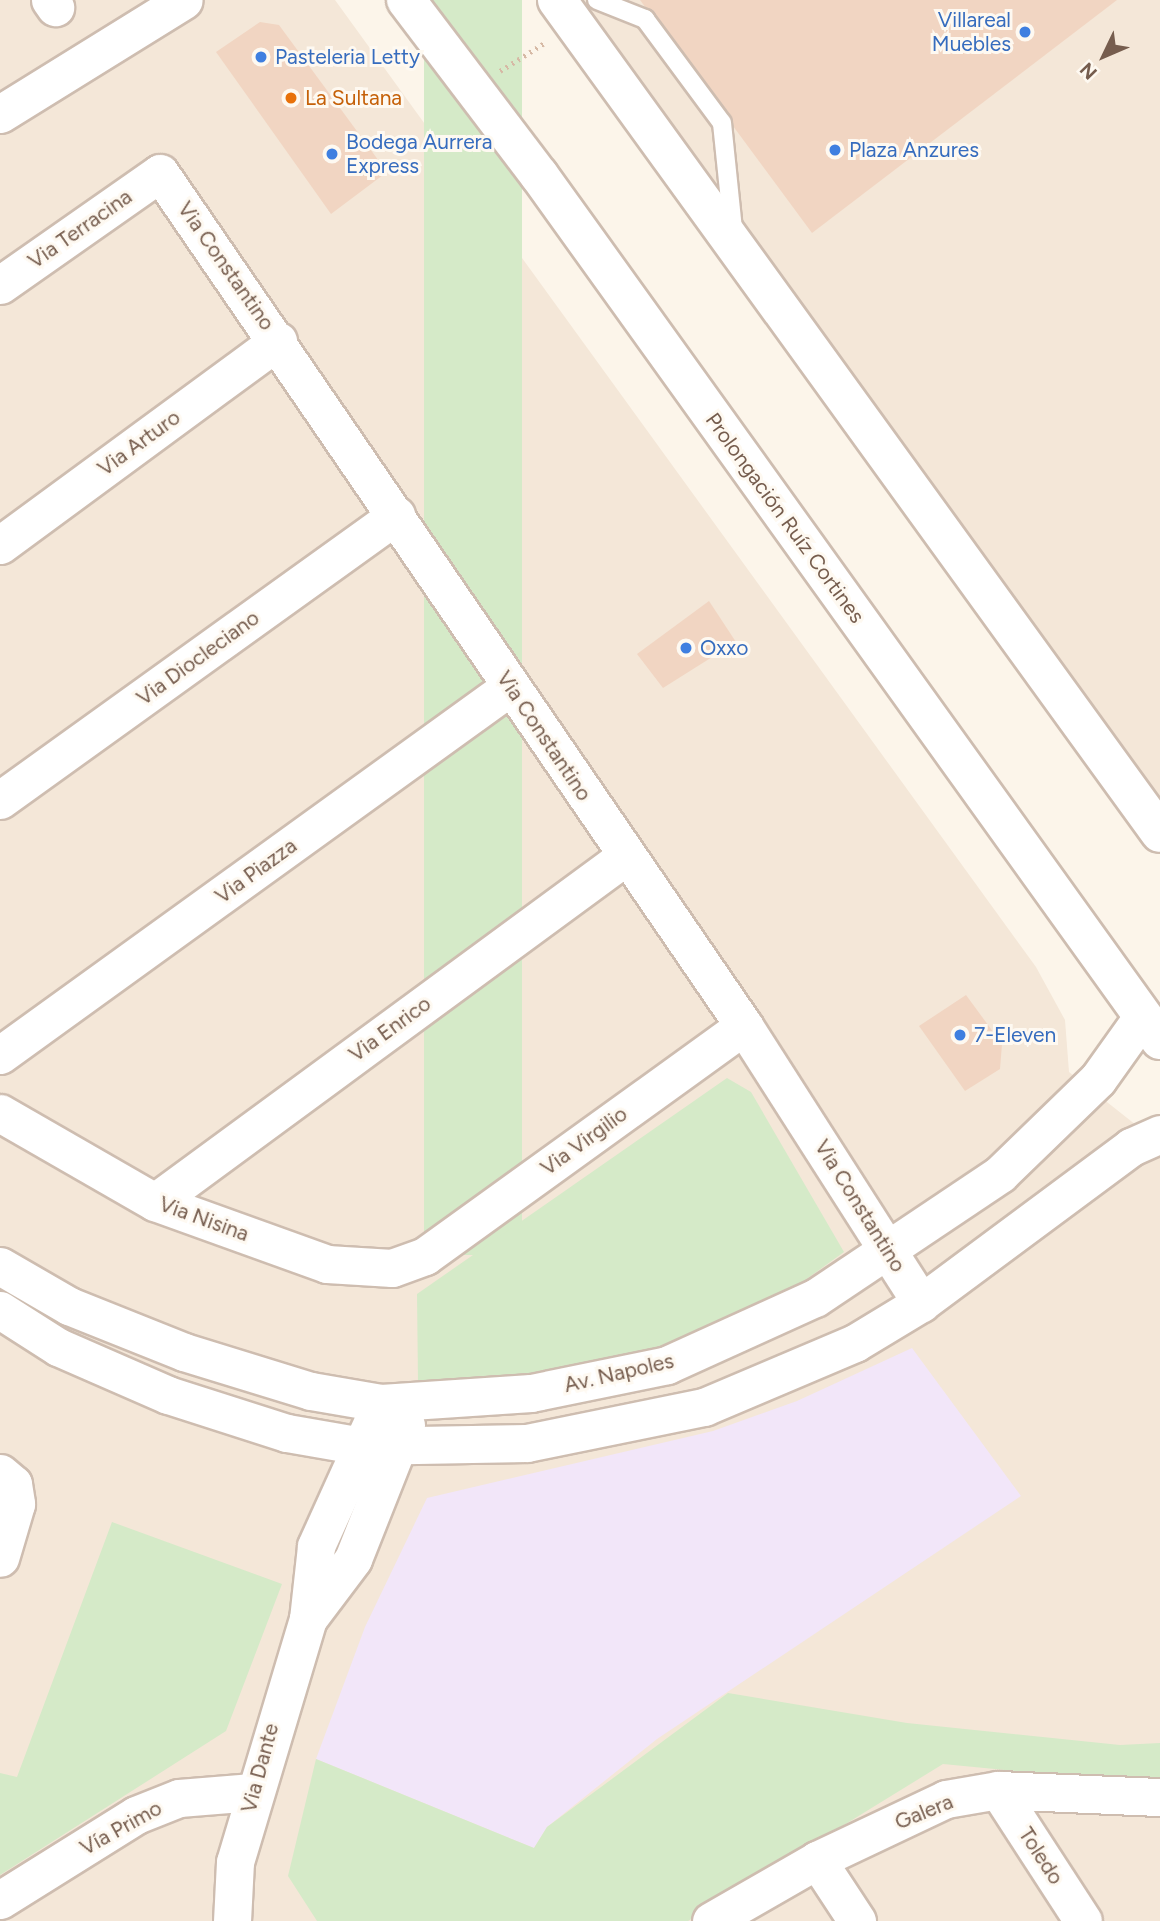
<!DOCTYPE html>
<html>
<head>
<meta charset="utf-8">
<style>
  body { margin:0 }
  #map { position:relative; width:1160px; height:1921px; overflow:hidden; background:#fcf5ea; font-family:Figtree,sans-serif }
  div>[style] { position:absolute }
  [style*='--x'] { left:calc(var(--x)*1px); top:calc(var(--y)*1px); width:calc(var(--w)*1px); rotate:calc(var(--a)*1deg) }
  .residential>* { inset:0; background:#f4e7d8 }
  .education>* { inset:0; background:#f2e6f9 }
  .green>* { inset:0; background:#d5eac8; transform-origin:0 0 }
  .building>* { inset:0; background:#f1d5c2 }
  .path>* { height:4.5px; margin-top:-2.25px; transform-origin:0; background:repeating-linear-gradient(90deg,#d6b9a5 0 2px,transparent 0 7px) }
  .roads { filter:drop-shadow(2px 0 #cebdb0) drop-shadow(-2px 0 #cebdb0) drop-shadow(0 2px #cebdb0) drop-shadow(0 -2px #cebdb0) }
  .lane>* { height:18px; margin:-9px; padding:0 9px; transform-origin:9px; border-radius:9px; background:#fff }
  .street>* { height:37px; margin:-18.5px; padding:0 18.5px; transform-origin:18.5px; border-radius:18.5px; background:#fff }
  .secondary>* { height:38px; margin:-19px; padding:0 19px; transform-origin:19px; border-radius:19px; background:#fff }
  .dots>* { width:19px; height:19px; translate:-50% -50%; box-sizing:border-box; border:4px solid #fef9f1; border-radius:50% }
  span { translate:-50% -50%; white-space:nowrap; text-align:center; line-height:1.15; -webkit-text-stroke:6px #fef9f1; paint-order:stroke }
  .shop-label { font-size:21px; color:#366cbe }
  .right { translate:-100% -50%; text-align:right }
  .left { translate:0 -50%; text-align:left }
  .food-label { font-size:21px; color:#c56008 }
  .street-label { font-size:21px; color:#765d4e }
  .north { position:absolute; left:1069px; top:21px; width:70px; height:70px; -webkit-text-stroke:5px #fef9f1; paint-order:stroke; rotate:226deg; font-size:19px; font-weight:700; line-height:28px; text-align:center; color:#765d4e }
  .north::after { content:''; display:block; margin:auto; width:24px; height:32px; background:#765d4e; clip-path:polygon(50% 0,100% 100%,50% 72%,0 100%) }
</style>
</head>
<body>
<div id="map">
  <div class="residential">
    <i style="clip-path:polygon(0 0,335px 0,1036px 967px,1065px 1020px,1069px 1072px,1160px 1144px,1160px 1921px,0 1921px)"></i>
    <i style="clip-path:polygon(583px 0,1160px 0,1160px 814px,768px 261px)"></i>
  </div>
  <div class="education">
    <i style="clip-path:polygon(912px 1348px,1021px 1496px,657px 1739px,547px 1827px,534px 1848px,316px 1759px,365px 1627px,427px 1498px,713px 1431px,797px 1401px)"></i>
  </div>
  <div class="green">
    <i style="left:424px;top:0;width:98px;height:1255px"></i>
    <i style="clip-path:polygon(727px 1078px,751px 1092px,844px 1252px,768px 1307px,646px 1352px,518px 1379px,418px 1383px,417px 1294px)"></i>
    <i style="clip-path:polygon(112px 1522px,282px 1584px,226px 1731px,0 1875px,0 1773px,17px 1777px)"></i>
    <i style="clip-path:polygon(728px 1693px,907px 1723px,1120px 1745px,1160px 1743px,1160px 1777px,1099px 1779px,943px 1764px,688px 1921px,317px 1921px,288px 1876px,316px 1759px,534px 1848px,547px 1827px)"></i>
  </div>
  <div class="building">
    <i style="clip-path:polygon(640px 0,1117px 0,812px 233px)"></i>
    <i style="clip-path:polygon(260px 22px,279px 25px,387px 172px,331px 214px,216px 52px)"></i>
    <i style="clip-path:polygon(709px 601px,736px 642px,663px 688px,637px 654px)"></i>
    <i style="clip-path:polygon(966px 995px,1002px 1044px,1000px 1069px,965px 1091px,919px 1026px)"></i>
  </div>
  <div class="path">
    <i style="--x:500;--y:71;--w:54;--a:-32.2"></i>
  </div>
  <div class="roads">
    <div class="lane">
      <i style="--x:597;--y:0;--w:52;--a:21.6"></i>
      <i style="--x:645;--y:19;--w:129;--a:53.5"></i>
      <i style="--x:722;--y:123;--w:108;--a:84.1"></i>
    </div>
    <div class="street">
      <i style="--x:50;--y:0;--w:9;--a:54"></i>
      <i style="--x:0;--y:114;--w:216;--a:-31.8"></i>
      <i style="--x:0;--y:285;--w:195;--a:-35"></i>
      <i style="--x:160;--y:173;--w:1034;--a:55.6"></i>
      <i style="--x:744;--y:1026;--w:329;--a:57.4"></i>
      <i style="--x:0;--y:545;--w:345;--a:-36.3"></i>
      <i style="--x:0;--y:800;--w:488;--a:-35.7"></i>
      <i style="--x:0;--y:1055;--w:630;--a:-35.83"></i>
      <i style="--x:0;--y:1113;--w:179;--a:29.9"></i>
      <i style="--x:155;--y:1202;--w:183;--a:19.8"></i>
      <i style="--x:327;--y:1264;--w:65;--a:3.5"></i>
      <i style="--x:392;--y:1268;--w:35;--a:-20"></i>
      <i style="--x:425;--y:1256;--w:393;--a:-35.8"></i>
      <i style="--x:155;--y:1202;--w:584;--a:-36.3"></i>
      <i style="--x:0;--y:1266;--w:80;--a:30.1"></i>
      <i style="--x:69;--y:1306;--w:124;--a:21.8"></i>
      <i style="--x:184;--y:1352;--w:133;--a:17.1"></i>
      <i style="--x:311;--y:1391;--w:71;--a:9.7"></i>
      <i style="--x:381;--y:1403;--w:150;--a:-3.8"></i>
      <i style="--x:531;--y:1393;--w:139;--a:-11.6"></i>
      <i style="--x:667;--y:1365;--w:162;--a:-24.4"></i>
      <i style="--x:815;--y:1298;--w:223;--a:-33.8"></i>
      <i style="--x:1000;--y:1174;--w:136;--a:-44.1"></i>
      <i style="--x:1098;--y:1079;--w:77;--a:-54.5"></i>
      <i style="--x:0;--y:1310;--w:69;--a:32.5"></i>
      <i style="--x:58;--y:1347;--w:120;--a:23.6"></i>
      <i style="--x:168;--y:1395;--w:125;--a:17.7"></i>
      <i style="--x:287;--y:1433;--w:76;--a:9.8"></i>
      <i style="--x:362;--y:1446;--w:165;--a:-1"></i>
      <i style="--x:527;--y:1443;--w:181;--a:-11.5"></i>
      <i style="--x:704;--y:1407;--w:164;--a:-23"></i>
      <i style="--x:855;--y:1343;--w:77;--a:-31.2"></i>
      <i style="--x:921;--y:1303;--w:262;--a:-36.6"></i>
      <i style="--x:1131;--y:1147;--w:32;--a:-24"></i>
      <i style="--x:0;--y:1473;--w:17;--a:40"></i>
      <i style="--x:13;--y:1484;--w:20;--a:81"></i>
      <i style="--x:16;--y:1504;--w:56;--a:106.5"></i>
      <i style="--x:308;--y:1619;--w:75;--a:-53.1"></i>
      <i style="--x:353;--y:1559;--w:144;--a:-68.4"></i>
      <i style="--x:998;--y:1790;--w:156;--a:57"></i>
      <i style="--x:817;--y:1860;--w:73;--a:56.7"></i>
      <i style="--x:0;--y:1900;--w:160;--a:-32"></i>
      <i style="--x:136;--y:1815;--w:46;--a:-21.6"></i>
      <i style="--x:179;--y:1798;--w:74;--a:-4.6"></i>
      <i style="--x:232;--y:1921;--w:59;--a:-87.1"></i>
      <i style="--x:235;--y:1862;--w:254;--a:-73.3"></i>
      <i style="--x:308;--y:1619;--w:73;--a:-83.7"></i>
      <i style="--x:316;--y:1546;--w:133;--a:-65.6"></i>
      <i style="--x:711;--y:1921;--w:122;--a:-29.9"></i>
      <i style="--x:817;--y:1860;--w:143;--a:-25.3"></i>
      <i style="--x:946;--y:1799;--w:53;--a:-9.8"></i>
      <i style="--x:998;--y:1790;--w:162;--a:2.5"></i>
    </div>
    <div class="secondary">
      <i style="--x:406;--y:0;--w:220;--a:52.8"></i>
      <i style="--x:539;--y:175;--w:1065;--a:54.32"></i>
      <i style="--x:557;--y:0;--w:1028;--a:54.1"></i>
    </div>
  </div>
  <div class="dots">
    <i style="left:1025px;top:32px;background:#3f7fe0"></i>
    <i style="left:261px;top:57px;background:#3f7fe0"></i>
    <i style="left:291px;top:98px;background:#e8710a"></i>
    <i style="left:835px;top:150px;background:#3f7fe0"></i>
    <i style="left:332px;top:154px;background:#3f7fe0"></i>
    <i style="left:686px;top:648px;background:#3f7fe0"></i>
    <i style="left:960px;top:1035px;background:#3f7fe0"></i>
  </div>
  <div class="shop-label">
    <span class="right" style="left:1011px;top:32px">Villareal<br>Muebles</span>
    <span class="left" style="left:275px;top:57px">Pasteleria Letty</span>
    <span class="left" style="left:346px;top:154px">Bodega Aurrera<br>Express</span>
    <span class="left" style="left:849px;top:150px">Plaza Anzures</span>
    <span class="left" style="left:700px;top:648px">Oxxo</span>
    <span class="left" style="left:974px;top:1035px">7-Eleven</span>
  </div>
  <div class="food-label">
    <span class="left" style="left:305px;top:98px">La Sultana</span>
  </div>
  <div class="street-label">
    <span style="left:80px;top:229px;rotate:-35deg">Via Terracina</span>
    <span style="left:226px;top:266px;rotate:55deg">Via Constantino</span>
    <span style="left:139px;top:443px;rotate:-36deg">Via Arturo</span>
    <span style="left:785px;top:518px;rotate:54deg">Prolongación Ruíz Cortines</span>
    <span style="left:198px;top:658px;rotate:-36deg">Via Diocleciano</span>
    <span style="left:544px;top:736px;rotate:56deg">Via Constantino</span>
    <span style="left:256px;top:871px;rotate:-36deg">Via Piazza</span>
    <span style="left:390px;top:1029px;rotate:-36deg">Via Enrico</span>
    <span style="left:584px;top:1141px;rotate:-36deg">Via Virgilio</span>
    <span style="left:860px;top:1206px;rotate:58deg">Via Constantino</span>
    <span style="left:204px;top:1219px;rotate:20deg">Via Nisina</span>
    <span style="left:619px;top:1373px;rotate:-13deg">Av. Napoles</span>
    <span style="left:260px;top:1768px;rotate:-75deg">Via Dante</span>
    <span style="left:924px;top:1812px;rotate:-22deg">Galera</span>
    <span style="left:121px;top:1828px;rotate:-29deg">Vía Primo</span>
    <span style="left:1041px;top:1856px;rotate:57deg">Toledo</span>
  </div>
  <div class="north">N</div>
</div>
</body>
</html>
